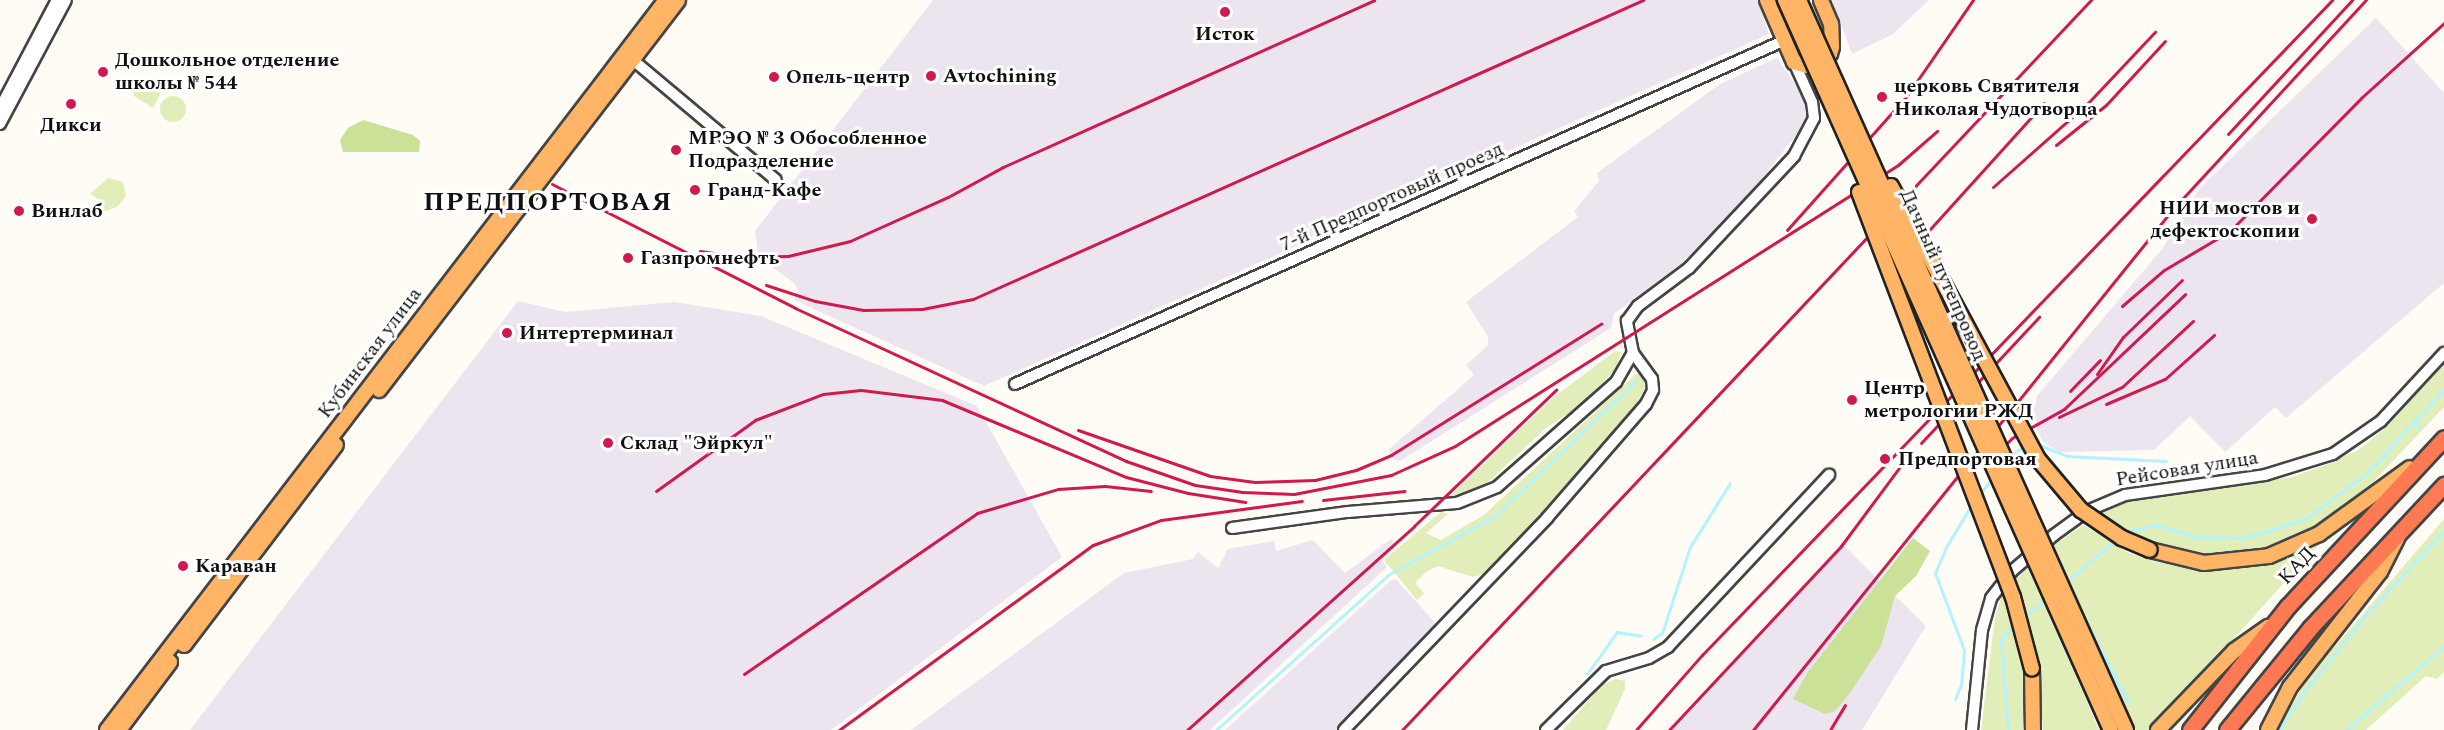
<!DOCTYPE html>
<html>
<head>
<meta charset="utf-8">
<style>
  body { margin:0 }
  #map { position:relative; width:2444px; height:730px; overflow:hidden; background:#fffbf5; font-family:Spectral,serif }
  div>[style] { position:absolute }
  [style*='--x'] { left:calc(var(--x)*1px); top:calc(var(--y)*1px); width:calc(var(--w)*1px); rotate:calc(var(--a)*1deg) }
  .industrial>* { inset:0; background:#ece5f0 }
  .green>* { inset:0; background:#e1eeba }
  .round { border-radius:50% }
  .forest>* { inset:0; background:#cae197 }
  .stream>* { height:3px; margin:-1.5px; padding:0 1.5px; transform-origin:1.5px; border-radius:1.5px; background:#b4f2fc }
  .roads { filter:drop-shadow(2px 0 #444) drop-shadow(-2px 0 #444) drop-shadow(0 2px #444) drop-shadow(0 -2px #444) }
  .minor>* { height:10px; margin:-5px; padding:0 5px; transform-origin:5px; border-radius:5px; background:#fff }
  .major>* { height:14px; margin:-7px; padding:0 7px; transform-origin:7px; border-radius:7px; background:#ffb565 }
  .highway>* { height:15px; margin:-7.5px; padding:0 7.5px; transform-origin:7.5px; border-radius:7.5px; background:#ff7953 }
  .rail>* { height:3px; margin:-1.5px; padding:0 1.5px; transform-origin:1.5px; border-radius:1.5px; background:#d01a4e }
  .bridges { filter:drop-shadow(2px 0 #222) drop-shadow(-2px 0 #222) drop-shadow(0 2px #222) drop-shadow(0 -2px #222) }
  .major-bridge>* { height:14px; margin:-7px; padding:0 7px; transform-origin:7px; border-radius:7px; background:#ffb565 }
  .dots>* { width:16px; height:16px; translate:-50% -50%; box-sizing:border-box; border:3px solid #fff; border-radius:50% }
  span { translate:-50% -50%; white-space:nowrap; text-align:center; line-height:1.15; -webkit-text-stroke:6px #fff; paint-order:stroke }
  .poi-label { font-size:20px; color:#111; font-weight:700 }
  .left { translate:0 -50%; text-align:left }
  .right { translate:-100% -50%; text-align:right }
  .street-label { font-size:20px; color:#111 }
  .district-label { font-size:26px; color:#111; font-weight:700; letter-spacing:1.5px }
</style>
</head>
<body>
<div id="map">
  <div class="industrial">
    <i style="clip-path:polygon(933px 0,1757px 0,1769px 34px,984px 386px,794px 300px,798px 290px,794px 283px,768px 264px,759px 262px,755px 231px)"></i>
    <i style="clip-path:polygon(1832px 0,1929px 0,1893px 34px,1852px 54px)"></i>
    <i style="clip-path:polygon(2376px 18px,2444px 93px,2444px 283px,2286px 418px,2275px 407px,2225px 452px,2190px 416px,2154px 450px,2060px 452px,2043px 442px,2032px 418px,2037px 396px,2163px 248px,2198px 190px)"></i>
    <i style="clip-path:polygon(1777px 58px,1799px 90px,1808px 110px,1807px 121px,1751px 192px,1682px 263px,1614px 314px,1611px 328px,1400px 461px,1393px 459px,1388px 450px,1474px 375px,1466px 365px,1488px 345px,1488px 337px,1466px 302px,1578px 217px,1574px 211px,1599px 181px,1597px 173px,1720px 84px)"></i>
    <i style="clip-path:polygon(518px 301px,565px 312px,674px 302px,761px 316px,977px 406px,1062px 557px,831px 730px,190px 730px)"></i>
    <i style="clip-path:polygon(1391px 539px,1397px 545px,1381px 560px,1387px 567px,1210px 730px,911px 730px,1124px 573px,1193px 559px,1198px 552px,1218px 568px,1228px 549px,1274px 541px,1276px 551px,1313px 540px,1345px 573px)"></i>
    <i style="clip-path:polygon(1841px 543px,1926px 626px,1862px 730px,1671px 730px)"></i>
    <i style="clip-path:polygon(1396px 579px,1436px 624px,1337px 730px,1225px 730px,1391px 580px)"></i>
  </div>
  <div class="green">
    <i style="clip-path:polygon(144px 83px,161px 92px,153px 108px,134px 96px,134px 89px)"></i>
    <i class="round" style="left:160px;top:96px;width:26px;height:26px"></i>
    <i style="clip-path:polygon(108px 178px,123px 182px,126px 196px,117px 207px,99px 213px,98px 199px,90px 194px)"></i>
    <i style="clip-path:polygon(1615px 351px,1621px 352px,1616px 369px,1577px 408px,1547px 427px,1485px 485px,1449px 497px,1553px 398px)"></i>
    <i style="clip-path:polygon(2444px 362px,2444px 407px,2360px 496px,2296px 540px,2272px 550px,2223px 559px,2189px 557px,2131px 538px,2095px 513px,2118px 503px,2292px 477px,2328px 464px,2360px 449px,2390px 424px)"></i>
    <i style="clip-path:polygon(1636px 374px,1642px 374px,1645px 387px,1635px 408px,1595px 457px,1501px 558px,1484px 574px,1473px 577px,1438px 566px,1426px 572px,1415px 583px,1424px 593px,1417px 600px,1384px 560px,1441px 512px,1448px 514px,1426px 533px,1441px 540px,1484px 515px)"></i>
    <i style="clip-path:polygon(2444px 519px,2444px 672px,2437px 679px,2426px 676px,2366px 730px,2277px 730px,2307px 679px)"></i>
    <i style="clip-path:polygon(2084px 525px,2127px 552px,2155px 562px,2213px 570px,2255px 566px,2301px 550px,2318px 539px,2321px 542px,2151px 730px,2136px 730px,2054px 545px)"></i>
    <i style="clip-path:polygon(2028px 568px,2071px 665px,2099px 730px,2043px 730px,2038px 660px,2015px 579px)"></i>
    <i style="clip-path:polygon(2002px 594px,2026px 671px,2028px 730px,1981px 730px,1995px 618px)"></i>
    <i style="clip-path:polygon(1616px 679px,1625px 681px,1625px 689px,1606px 730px,1563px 730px,1602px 685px)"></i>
  </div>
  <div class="forest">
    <i style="clip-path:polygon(363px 120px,413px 135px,420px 141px,419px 152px,343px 152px,340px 140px,348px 128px)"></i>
    <i style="clip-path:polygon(1913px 538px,1930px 551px,1916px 576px,1895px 596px,1881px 646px,1850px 693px,1835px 711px,1825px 714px,1793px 699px,1807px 673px)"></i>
  </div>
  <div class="stream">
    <i style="--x:2414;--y:423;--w:7;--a:45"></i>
    <i style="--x:2035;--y:443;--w:35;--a:22"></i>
    <i style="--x:2067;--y:456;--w:99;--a:2.9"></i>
    <i style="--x:2008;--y:459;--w:23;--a:-41"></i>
    <i style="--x:1980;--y:494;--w:20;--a:-53"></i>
    <i style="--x:2123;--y:533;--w:34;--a:-14"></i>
    <i style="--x:2156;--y:525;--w:41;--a:17.1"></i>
    <i style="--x:2195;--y:537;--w:48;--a:1.2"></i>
    <i style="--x:2243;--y:538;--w:66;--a:-16.8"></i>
    <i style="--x:2306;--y:519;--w:78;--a:-37.2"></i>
    <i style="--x:2368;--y:472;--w:113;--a:-47.5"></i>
    <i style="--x:2064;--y:584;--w:69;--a:-40.9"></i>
    <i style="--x:2075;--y:600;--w:115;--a:62.5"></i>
    <i style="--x:2022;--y:618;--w:33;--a:-38"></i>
    <i style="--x:1653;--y:639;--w:11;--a:-34"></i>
    <i style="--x:1662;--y:633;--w:90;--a:-72"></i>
    <i style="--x:1690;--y:547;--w:75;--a:-58"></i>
    <i style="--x:1587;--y:674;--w:52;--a:-54.5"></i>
    <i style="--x:1617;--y:632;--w:24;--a:9"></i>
    <i style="--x:1955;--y:699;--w:15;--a:-67"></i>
    <i style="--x:1961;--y:685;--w:35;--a:-85"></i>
    <i style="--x:1964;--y:650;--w:82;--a:-110.6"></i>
    <i style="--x:1935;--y:573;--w:28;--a:-67"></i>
    <i style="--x:1946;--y:547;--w:50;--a:-58.8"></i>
    <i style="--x:1216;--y:730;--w:232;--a:-42"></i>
    <i style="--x:1388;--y:575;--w:122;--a:-28.9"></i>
    <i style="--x:1495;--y:516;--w:195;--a:-43.8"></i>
    <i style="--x:2008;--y:730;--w:91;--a:-94.4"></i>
    <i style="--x:2001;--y:639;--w:21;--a:-47"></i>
    <i style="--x:2279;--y:730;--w:47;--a:-56.3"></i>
    <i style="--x:2305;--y:691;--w:95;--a:-51.4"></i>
    <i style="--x:2364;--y:617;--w:117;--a:-47.1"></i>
    <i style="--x:2346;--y:730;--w:129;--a:-40.6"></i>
  </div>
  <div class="roads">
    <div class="minor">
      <i style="--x:627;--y:55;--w:194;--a:40"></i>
      <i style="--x:0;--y:108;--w:122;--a:-62.2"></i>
      <i style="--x:0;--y:124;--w:140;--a:-62"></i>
      <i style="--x:1015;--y:384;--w:841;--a:-24.07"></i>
      <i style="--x:1232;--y:528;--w:117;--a:-7.9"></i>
      <i style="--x:1348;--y:512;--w:109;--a:-4.7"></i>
      <i style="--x:1457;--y:503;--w:43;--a:-21.8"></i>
      <i style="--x:1497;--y:487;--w:159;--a:-41.4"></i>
      <i style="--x:1616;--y:382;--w:34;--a:-60"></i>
      <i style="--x:1633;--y:353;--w:33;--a:-101"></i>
      <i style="--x:1627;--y:321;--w:19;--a:-54"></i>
      <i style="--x:1638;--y:306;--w:64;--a:-36.7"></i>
      <i style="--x:1689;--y:268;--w:154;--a:-46.8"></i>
      <i style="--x:1794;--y:156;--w:43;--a:-62.2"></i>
      <i style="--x:1814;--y:118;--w:16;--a:-97"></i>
      <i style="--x:1812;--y:102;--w:44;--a:-114.2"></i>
      <i style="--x:1344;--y:730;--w:294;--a:-46.2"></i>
      <i style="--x:1547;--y:518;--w:151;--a:-49"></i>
      <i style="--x:1646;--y:404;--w:16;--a:-63"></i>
      <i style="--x:1653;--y:390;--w:11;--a:-95"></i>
      <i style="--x:1652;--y:379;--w:32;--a:-126"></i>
      <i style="--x:1546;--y:730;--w:84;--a:-44.5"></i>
      <i style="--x:1606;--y:671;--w:45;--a:-16.8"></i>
      <i style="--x:1649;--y:658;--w:22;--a:-30"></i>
      <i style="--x:1668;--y:647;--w:236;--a:-46.9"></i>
      <i style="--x:1972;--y:730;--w:100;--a:-84.3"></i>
      <i style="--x:1982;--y:630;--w:33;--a:-74"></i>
      <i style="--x:1991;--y:598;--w:34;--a:-52"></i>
      <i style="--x:2012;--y:571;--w:55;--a:-40.6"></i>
      <i style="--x:2054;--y:535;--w:41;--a:-36"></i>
      <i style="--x:2087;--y:511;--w:41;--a:-22.8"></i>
      <i style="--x:2125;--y:495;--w:141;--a:-8.1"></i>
      <i style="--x:2265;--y:475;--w:71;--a:-17.2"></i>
      <i style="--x:2333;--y:454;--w:58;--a:-34.5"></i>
      <i style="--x:2381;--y:421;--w:93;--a:-47.2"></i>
    </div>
    <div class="major">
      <i style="--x:1767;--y:0;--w:68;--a:66.5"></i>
      <i style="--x:1794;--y:62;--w:14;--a:17"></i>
      <i style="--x:1807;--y:66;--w:26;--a:-28"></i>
      <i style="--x:1830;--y:54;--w:7;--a:-74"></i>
      <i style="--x:1832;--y:47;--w:23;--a:-92"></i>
      <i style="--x:1831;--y:24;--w:26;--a:-113"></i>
      <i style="--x:379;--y:390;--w:491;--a:-52.5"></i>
      <i style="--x:2150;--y:550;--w:56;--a:13.5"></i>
      <i style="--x:2204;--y:563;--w:65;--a:-6.1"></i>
      <i style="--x:2269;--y:556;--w:55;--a:-23.7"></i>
      <i style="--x:2319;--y:534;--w:112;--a:-36"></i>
      <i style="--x:184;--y:645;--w:251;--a:-52.8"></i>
      <i style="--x:2032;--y:669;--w:61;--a:89.1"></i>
      <i style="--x:107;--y:730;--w:919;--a:-52.56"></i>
      <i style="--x:119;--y:730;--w:85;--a:-53.1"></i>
      <i style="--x:2158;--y:730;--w:110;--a:-46.1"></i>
      <i style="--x:2234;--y:651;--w:42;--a:-35.2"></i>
      <i style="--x:2268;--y:730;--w:48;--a:-62.9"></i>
      <i style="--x:2290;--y:687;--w:146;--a:-52"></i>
      <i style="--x:2380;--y:572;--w:38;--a:-63"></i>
    </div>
    <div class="highway">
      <i style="--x:2190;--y:730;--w:158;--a:-51.7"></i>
      <i style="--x:2288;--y:606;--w:229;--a:-47.1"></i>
      <i style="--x:2227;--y:730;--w:133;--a:-50.8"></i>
      <i style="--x:2311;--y:627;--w:195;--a:-46.9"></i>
    </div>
  </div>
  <div class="rail">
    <i style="--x:2228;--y:134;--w:183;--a:-47.2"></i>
    <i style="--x:2056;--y:145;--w:64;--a:-38.7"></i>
    <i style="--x:2106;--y:105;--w:87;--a:-47.3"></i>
    <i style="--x:552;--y:184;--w:273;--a:27"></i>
    <i style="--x:795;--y:308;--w:365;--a:24.8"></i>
    <i style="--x:1126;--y:461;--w:73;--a:19.2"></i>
    <i style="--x:1195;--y:485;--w:48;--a:8.5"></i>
    <i style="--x:1242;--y:492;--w:52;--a:2.2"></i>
    <i style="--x:1294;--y:494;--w:99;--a:-11.1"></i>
    <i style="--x:1391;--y:475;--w:70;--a:-24.4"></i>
    <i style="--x:1455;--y:446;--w:525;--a:-32.39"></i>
    <i style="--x:1898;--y:165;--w:52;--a:-41.1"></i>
    <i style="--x:1993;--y:187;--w:127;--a:-41.5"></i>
    <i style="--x:2088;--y:103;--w:98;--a:-46.7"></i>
    <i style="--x:1787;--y:230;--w:178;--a:-48.2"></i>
    <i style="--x:1906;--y:97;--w:118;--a:-55.4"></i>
    <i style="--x:700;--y:251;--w:41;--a:8.3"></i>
    <i style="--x:741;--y:257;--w:47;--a:-1.2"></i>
    <i style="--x:788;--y:256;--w:64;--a:-13.6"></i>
    <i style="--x:850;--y:241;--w:107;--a:-24.2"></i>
    <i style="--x:948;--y:197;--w:63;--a:-28.6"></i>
    <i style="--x:1003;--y:167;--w:407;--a:-24.2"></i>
    <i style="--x:1903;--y:259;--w:210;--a:-47.9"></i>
    <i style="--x:766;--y:285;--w:52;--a:18.1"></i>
    <i style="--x:815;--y:301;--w:49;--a:10.6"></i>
    <i style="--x:863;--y:310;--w:59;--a:-1"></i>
    <i style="--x:922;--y:309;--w:52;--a:-11.1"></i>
    <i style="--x:973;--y:299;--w:734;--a:-24.05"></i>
    <i style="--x:2122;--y:306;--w:55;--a:-40.6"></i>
    <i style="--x:2164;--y:270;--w:77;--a:-30.6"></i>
    <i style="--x:2230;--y:231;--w:187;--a:-45.4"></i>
    <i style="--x:2361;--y:98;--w:112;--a:-42.1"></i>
    <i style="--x:2097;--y:374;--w:45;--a:-54.9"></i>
    <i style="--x:2123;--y:337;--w:82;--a:-44"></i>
    <i style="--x:2070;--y:391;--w:43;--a:-45.9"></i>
    <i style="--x:2106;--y:404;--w:64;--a:-23"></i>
    <i style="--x:2165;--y:379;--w:66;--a:-41.9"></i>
    <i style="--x:2059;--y:417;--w:70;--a:-25.5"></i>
    <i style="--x:2122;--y:387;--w:97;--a:-42.9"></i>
    <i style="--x:1078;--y:430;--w:140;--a:19.2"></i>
    <i style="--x:1210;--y:476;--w:45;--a:7.6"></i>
    <i style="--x:1255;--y:482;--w:60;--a:-1.9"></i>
    <i style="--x:1315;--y:480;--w:42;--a:-13.7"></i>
    <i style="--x:1356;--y:470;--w:38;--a:-23"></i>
    <i style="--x:1391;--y:455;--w:248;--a:-32"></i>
    <i style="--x:1921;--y:443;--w:173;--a:-46.9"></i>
    <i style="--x:1995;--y:455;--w:24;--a:-45"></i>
    <i style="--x:2012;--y:438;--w:60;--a:-29.1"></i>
    <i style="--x:2064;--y:409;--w:167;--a:-43.5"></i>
    <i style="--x:656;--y:491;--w:122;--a:-35.6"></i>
    <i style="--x:755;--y:420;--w:73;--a:-20.9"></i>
    <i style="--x:823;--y:394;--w:38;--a:-6"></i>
    <i style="--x:861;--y:390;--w:82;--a:7"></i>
    <i style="--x:942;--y:400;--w:199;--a:22.7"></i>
    <i style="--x:1126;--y:477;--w:64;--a:14.5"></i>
    <i style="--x:1188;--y:493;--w:58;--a:9"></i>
    <i style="--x:1323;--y:500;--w:82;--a:-6.3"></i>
    <i style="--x:744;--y:674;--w:283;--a:-34.6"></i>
    <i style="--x:977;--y:513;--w:84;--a:-16.5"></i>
    <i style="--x:1058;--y:489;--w:47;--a:-3.7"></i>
    <i style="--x:1105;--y:486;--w:46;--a:6.2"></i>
    <i style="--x:839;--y:730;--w:314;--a:-36.1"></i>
    <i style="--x:1093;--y:545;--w:72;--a:-20.2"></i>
    <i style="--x:1161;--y:520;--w:142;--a:-7.7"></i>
    <i style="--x:1187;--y:730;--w:305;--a:-41.9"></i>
    <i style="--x:1414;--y:526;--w:197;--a:-43.8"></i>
    <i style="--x:1402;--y:730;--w:1004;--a:-46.66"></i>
    <i style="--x:1636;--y:730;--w:100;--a:-48.7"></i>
    <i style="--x:1702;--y:655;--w:909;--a:-46.11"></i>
    <i style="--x:1669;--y:730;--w:252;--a:-46.9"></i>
    <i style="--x:1841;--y:546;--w:97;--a:-53.4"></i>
    <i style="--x:1753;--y:730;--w:668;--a:-51.14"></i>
    <i style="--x:2172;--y:210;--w:286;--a:-47.3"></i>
    <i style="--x:1830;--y:730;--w:29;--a:-59"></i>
  </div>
  <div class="bridges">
    <div class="major-bridge">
      <i style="--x:1785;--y:0;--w:799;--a:65.94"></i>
      <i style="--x:1799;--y:0;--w:800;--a:65.87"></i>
      <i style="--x:1891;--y:186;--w:310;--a:61.7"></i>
      <i style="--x:2038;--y:459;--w:67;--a:49.9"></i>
      <i style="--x:2081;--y:510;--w:50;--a:34.3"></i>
      <i style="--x:2122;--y:538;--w:30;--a:23"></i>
      <i style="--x:1859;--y:192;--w:433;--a:69.2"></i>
      <i style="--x:2013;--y:597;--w:74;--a:75.2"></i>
    </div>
  </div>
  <div class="dots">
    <i style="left:1225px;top:12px;background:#d01a4e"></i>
    <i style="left:103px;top:72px;background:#d01a4e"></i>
    <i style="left:931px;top:76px;background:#d01a4e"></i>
    <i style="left:774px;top:77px;background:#d01a4e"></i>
    <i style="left:1882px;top:97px;background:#d01a4e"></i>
    <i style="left:71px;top:104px;background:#d01a4e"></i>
    <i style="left:676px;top:150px;background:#d01a4e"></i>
    <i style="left:695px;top:190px;background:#d01a4e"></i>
    <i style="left:19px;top:211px;background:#d01a4e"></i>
    <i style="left:2312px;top:219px;background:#d01a4e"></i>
    <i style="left:628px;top:258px;background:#d01a4e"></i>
    <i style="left:507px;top:333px;background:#d01a4e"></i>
    <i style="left:1852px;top:400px;background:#d01a4e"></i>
    <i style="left:608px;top:443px;background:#d01a4e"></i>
    <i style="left:1885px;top:459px;background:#d01a4e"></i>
    <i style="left:183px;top:566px;background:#d01a4e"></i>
  </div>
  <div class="poi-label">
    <span style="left:1225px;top:34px">Исток</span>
    <span class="left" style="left:115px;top:72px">Дошкольное отделение<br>школы № 544</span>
    <span class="left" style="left:943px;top:76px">Avtochining</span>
    <span class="left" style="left:786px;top:77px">Опель-центр</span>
    <span class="left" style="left:1894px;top:98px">церковь Святителя<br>Николая Чудотворца</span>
    <span style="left:71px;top:125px">Дикси</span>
    <span class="left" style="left:688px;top:150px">МРЭО № 3 Обособленное<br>Подразделение</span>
    <span class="left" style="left:707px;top:190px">Гранд-Кафе</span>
    <span class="right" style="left:2300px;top:220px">НИИ мостов и<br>дефектоскопии</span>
    <span class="left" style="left:31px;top:211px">Винлаб</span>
    <span class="left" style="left:640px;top:258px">Газпромнефть</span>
    <span class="left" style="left:519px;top:333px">Интертерминал</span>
    <span class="left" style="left:1864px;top:400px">Центр<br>метрологии РЖД</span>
    <span class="left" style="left:620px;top:443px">Склад "Эйркул"</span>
    <span class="left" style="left:1898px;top:459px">Предпортовая</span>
    <span class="left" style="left:195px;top:566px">Караван</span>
  </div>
  <div class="street-label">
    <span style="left:1392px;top:197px;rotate:-24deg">7-й Предпортовый проезд</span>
    <span style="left:1943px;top:275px;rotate:66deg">Дачный путепровод</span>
    <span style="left:370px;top:353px;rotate:-53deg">Кубинская улица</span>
    <span style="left:2187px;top:469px;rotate:-9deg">Рейсовая улица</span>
    <span style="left:2297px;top:566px;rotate:-47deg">КАД</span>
  </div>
  <div class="district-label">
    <span style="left:548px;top:203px">ПРЕДПОРТОВАЯ</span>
  </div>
</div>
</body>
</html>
